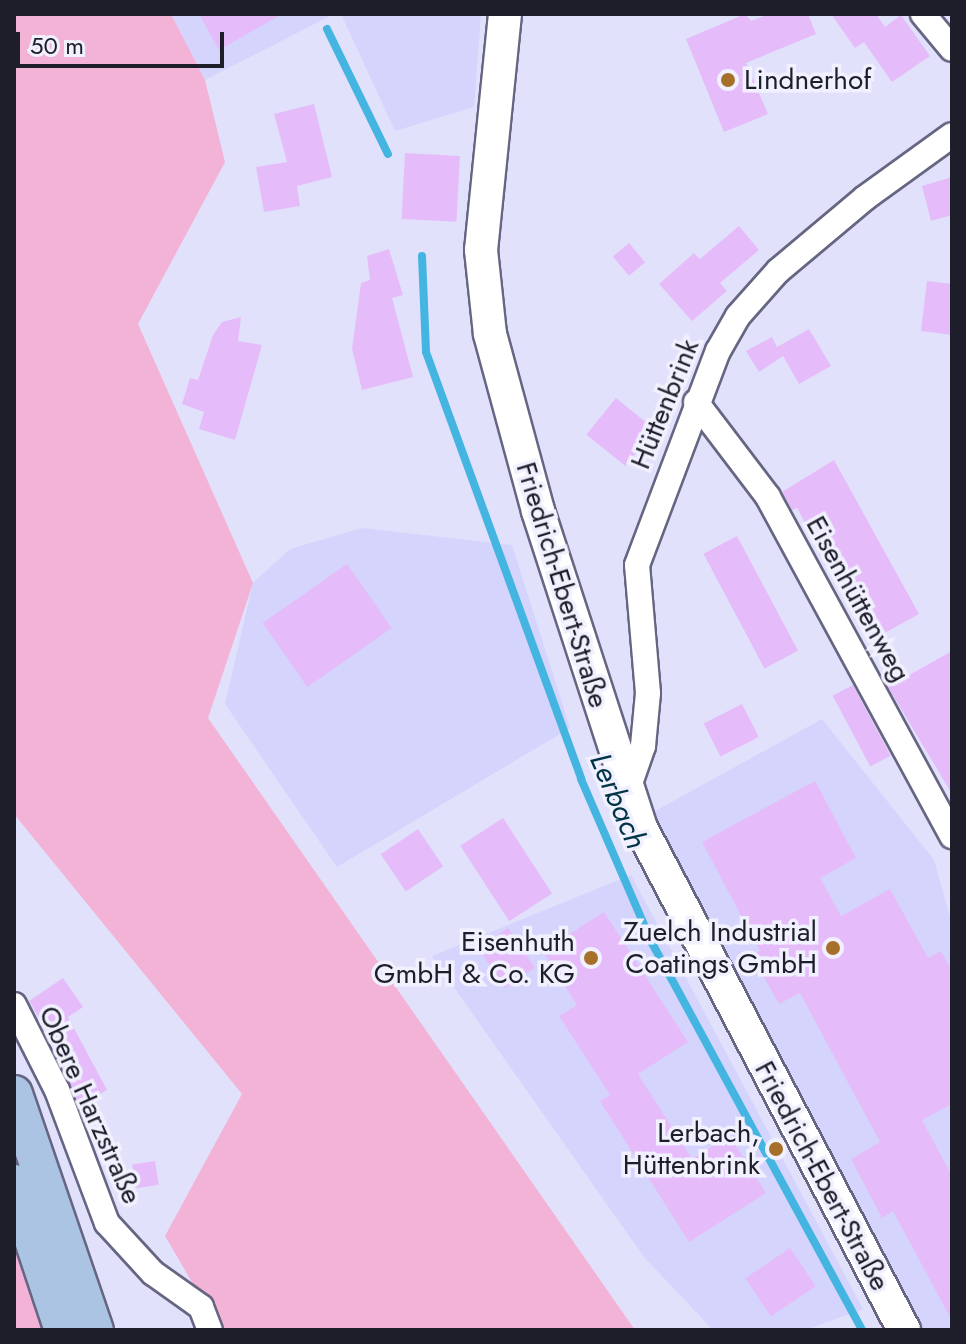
<!DOCTYPE html>
<html>
<head>
<meta charset="utf-8">
<style>
  body { margin:0 }
  #map { position:relative; width:966px; height:1344px; overflow:hidden; background:#e1e1fc; font-family:Jost,sans-serif }
  div>[style] { position:absolute }
  [style*='--x'] { left:calc(var(--x)*1px); top:calc(var(--y)*1px); width:calc(var(--w)*1px); rotate:calc(var(--a)*1deg) }
  .built>* { inset:0; background:#d4d4fd }
  .green>* { inset:0; background:#f2b3d7 }
  .stream>* { height:8px; margin:-4px; padding:0 4px; transform-origin:4px; border-radius:4px; background:#44b4e0 }
  .building>* { inset:0; background:#e5bcf9; transform-origin:0 0 }
  .roads { filter:drop-shadow(2px 0 #666683) drop-shadow(-2px 0 #666683) drop-shadow(0 2px #666683) drop-shadow(0 -2px #666683) }
  .street>* { height:24px; margin:-12px; padding:0 12px; transform-origin:12px; border-radius:12px; background:#fff }
  .secondary>* { height:32px; margin:-16px; padding:0 16px; transform-origin:16px; border-radius:16px; background:#fff }
  .primary>* { height:36px; margin:-18px; padding:0 18px; transform-origin:18px; border-radius:18px; background:#acc4e4 }
  .dots>* { width:22px; height:22px; translate:-50% -50%; box-sizing:border-box; border:4px solid #f0f0fe; border-radius:50% }
  span { translate:-50% -50%; white-space:nowrap; text-align:center; line-height:1.15; -webkit-text-stroke:7px #f0f0fe; paint-order:stroke }
  .poi-label { font-size:28px; color:#1e1e2a }
  .left { translate:0 -50%; text-align:left }
  .right { translate:-100% -50%; text-align:right }
  .street-label { font-size:28px; color:#1e1e2a }
  .water-label { font-size:30px; color:#003345; font-style:italic }
  .frame { position:absolute; inset:0; border:16px solid #1e1e2a; pointer-events:none }
  .scale { position:absolute; left:16px; top:32px; width:208px; height:36px; box-sizing:border-box; border:4px solid #1e1e2a; border-top:0; padding-left:10px; font-size:24px; line-height:28px; white-space:nowrap; color:#1e1e2a; -webkit-text-stroke:6px #f0f0fe; paint-order:stroke }
</style>
</head>
<body>
<div id="map">
  <div class="built">
    <i style="clip-path:polygon(171px 14px,334px 14px,205px 80px)"></i>
    <i style="clip-path:polygon(341px 14px,481px 14px,474px 107px,395px 131px)"></i>
    <i style="clip-path:polygon(362px 528px,512px 545px,570px 728px,337px 867px,225px 704px,253px 583px,290px 549px)"></i>
    <i style="clip-path:polygon(822px 719px,934px 860px,952px 924px,952px 1330px,924px 1330px,650px 814px)"></i>
    <i style="clip-path:polygon(631px 875px,863px 1309px,805px 1330px,713px 1330px,644px 1257px,432px 956px)"></i>
  </div>
  <div class="green">
    <i style="clip-path:polygon(14px 14px,171px 14px,205px 80px,225px 162px,138px 324px,253px 583px,208px 718px,635px 1330px,220px 1330px,165px 1236px,242px 1094px,14px 814px)"></i>
    <i style="clip-path:polygon(14px 1227px,48px 1330px,14px 1330px)"></i>
  </div>
  <div class="stream">
    <i style="--x:327;--y:29;--w:139;--a:64"></i>
    <i style="--x:422;--y:256;--w:96;--a:87.6"></i>
    <i style="--x:426;--y:352;--w:454;--a:70"></i>
    <i style="--x:581;--y:779;--w:179;--a:66.6"></i>
    <i style="--x:652;--y:943;--w:440;--a:61.5"></i>
  </div>
  <div class="building">
    <i style="clip-path:polygon(199px 14px,282px 14px,219px 50px)"></i>
    <i style="clip-path:polygon(745px 14px,751px 21px,769px 14px,808px 14px,816px 34px,746px 63px,768px 114px,724px 132px,686px 39px)"></i>
    <i style="clip-path:polygon(831px 14px,876px 14px,885px 27px,901px 15px,930px 56px,892px 82px,864px 42px,855px 48px)"></i>
    <i style="clip-path:polygon(314px 104px,332px 177px,297px 186px,300px 206px,264px 212px,256px 167px,287px 162px,274px 114px)"></i>
    <i style="left:405px;top:153px;width:55px;height:66px;rotate:3deg"></i>
    <i style="clip-path:polygon(952px 177px,952px 215px,931px 221px,922px 186px)"></i>
    <i style="clip-path:polygon(739px 226px,759px 250px,720px 283px,727px 291px,692px 321px,659px 284px,694px 253px,700px 259px)"></i>
    <i style="left:629px;top:243px;width:25px;height:21px;rotate:50deg"></i>
    <i style="clip-path:polygon(389px 249px,403px 295px,392px 298px,413px 377px,362px 390px,352px 349px,361px 283px,370px 280px,367px 256px)"></i>
    <i style="clip-path:polygon(927px 281px,952px 284px,952px 335px,921px 331px)"></i>
    <i style="clip-path:polygon(241px 317px,238px 341px,262px 345px,235px 440px,199px 429px,204px 412px,182px 404px,190px 378px,198px 380px,213px 335px,222px 322px)"></i>
    <i style="clip-path:polygon(809px 329px,831px 366px,799px 384px,783px 356px,759px 372px,746px 351px,772px 337px,777px 347px)"></i>
    <i style="left:616px;top:398px;width:50px;height:47px;rotate:39deg"></i>
    <i style="clip-path:polygon(834px 460px,919px 614px,870px 641px,797px 508px,792px 510px,782px 492px)"></i>
    <i style="left:737px;top:536px;width:130px;height:38px;rotate:62deg"></i>
    <i style="left:347px;top:564px;width:78px;height:103px;rotate:55deg"></i>
    <i style="clip-path:polygon(952px 651px,952px 794px,888px 687px)"></i>
    <i style="left:853px;top:685px;width:80px;height:23px;rotate:62deg"></i>
    <i style="left:742px;top:704px;width:37px;height:43px;rotate:63deg"></i>
    <i style="clip-path:polygon(815px 781px,856px 858px,820px 878px,841px 916px,890px 889px,928px 958px,941px 951px,952px 972px,952px 1104px,922px 1120px,952px 1176px,952px 1321px,893px 1211px,882px 1218px,851px 1159px,880px 1142px,800px 993px,779px 1004px,752px 956px,760px 951px,702px 842px)"></i>
    <i style="left:503px;top:818px;width:90px;height:51px;rotate:57deg"></i>
    <i style="left:418px;top:829px;width:45px;height:45px;rotate:56deg"></i>
    <i style="clip-path:polygon(604px 912px,688px 1042px,638px 1074px,692px 1159px,729px 1135px,766px 1193px,689px 1242px,600px 1101px,610px 1095px,559px 1016px,577px 1005px,543px 951px)"></i>
    <i style="left:508px;top:928px;width:48px;height:36px;rotate:56deg"></i>
    <i style="clip-path:polygon(63px 978px,83px 1007px,68px 1017px,107px 1090px,79px 1106px,61px 1065px,66px 1063px,29px 1001px)"></i>
    <i style="left:155px;top:1161px;width:24px;height:23px;rotate:81deg"></i>
    <i style="left:790px;top:1248px;width:46px;height:54px;rotate:56deg"></i>
  </div>
  <div class="roads">
    <div class="street">
      <i style="--x:923;--y:14;--w:45;--a:50.4"></i>
      <i style="--x:696;--y:402;--w:119;--a:52.8"></i>
      <i style="--x:768;--y:497;--w:386;--a:61.5"></i>
      <i style="--x:627;--y:792;--w:49;--a:-70.8"></i>
      <i style="--x:643;--y:746;--w:53;--a:-84.6"></i>
      <i style="--x:648;--y:693;--w:128;--a:-94.9"></i>
      <i style="--x:637;--y:565;--w:229;--a:-69.3"></i>
      <i style="--x:718;--y:351;--w:40;--a:-60.3"></i>
      <i style="--x:738;--y:316;--w:60;--a:-48.4"></i>
      <i style="--x:778;--y:271;--w:114;--a:-40"></i>
      <i style="--x:865;--y:198;--w:107;--a:-35.9"></i>
      <i style="--x:14;--y:1005;--w:95;--a:63.2"></i>
      <i style="--x:57;--y:1090;--w:142;--a:69.4"></i>
      <i style="--x:107;--y:1223;--w:68;--a:47.4"></i>
      <i style="--x:153;--y:1273;--w:59;--a:35.3"></i>
      <i style="--x:201;--y:1307;--w:25;--a:69"></i>
    </div>
    <div class="secondary">
      <i style="--x:505;--y:14;--w:237;--a:95.8"></i>
      <i style="--x:481;--y:250;--w:84;--a:83.9"></i>
      <i style="--x:490;--y:334;--w:183;--a:74.8"></i>
      <i style="--x:538;--y:511;--w:333;--a:72"></i>
      <i style="--x:641;--y:828;--w:567;--a:62.35"></i>
    </div>
    <div class="primary">
      <i style="--x:14;--y:1094;--w:250;--a:71.1"></i>
      <i style="--x:14;--y:1183;--w:155;--a:71.6"></i>
    </div>
  </div>
  <div class="dots">
    <i style="left:728px;top:80px;background:#a6702a"></i>
    <i style="left:833px;top:948px;background:#a6702a"></i>
    <i style="left:591px;top:958px;background:#a6702a"></i>
    <i style="left:776px;top:1149px;background:#a6702a"></i>
  </div>
  <div class="poi-label">
    <span class="left" style="left:744px;top:80px">Lindnerhof</span>
    <span class="right" style="left:817px;top:948px">Zuelch Industrial<br>Coatings GmbH</span>
    <span class="right" style="left:575px;top:958px">Eisenhuth<br>GmbH &amp; Co. KG</span>
    <span class="right" style="left:760px;top:1149px">Lerbach,<br>Hüttenbrink</span>
  </div>
  <div class="street-label">
    <span style="left:665px;top:404px;rotate:-68deg">Hüttenbrink</span>
    <span style="left:562px;top:585px;rotate:73deg">Friedrich-Ebert-Straße</span>
    <span style="left:858px;top:599px;rotate:61deg">Eisenhüttenweg</span>
    <span style="left:90px;top:1105px;rotate:66deg">Obere Harzstraße</span>
    <span style="left:822px;top:1176px;rotate:62deg">Friedrich-Ebert-Straße</span>
  </div>
  <div class="water-label">
    <span style="left:618px;top:801px;rotate:67deg">Lerbach</span>
  </div>
  <div class="frame"></div>
  <div class="scale">50 m</div>
</div>
</body>
</html>
